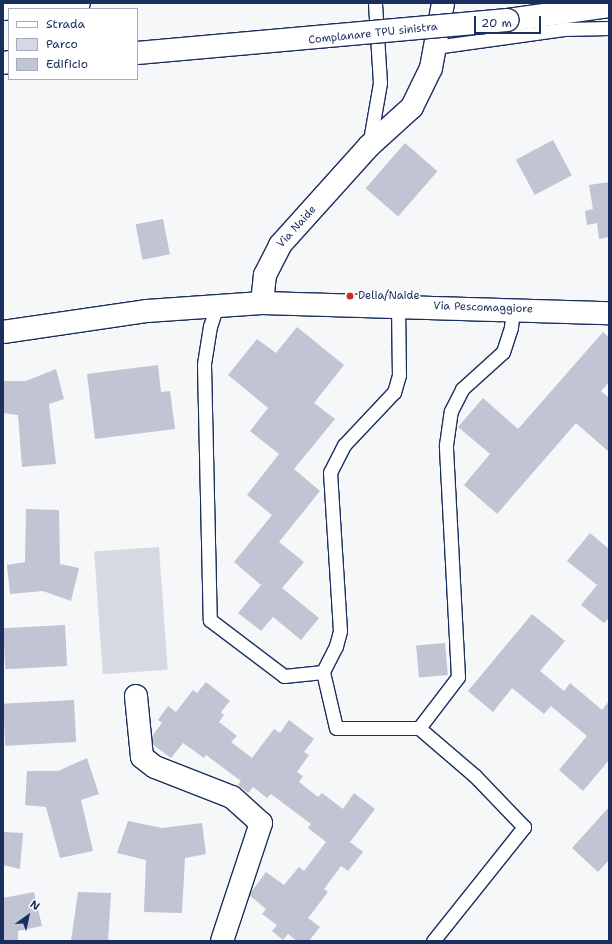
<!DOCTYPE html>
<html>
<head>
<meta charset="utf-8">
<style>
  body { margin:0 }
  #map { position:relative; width:612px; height:944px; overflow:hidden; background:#f6f7f9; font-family:"Shantell Sans",sans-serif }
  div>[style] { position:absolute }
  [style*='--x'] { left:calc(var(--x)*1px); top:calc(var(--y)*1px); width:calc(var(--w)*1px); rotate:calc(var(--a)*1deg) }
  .green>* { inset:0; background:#d6d9e2; transform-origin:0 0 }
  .building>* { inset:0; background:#c0c4d3; transform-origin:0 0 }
  .roads { filter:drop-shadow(1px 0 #1b2f5e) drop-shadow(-1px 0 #1b2f5e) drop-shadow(0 1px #1b2f5e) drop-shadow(0 -1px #1b2f5e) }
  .service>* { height:13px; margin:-6.5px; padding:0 6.5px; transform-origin:6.5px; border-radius:6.5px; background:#fff }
  .minor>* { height:22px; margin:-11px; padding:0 11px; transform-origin:11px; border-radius:11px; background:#fff }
  .tertiary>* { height:22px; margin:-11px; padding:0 11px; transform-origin:11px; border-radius:11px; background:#fff }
  .motorway>* { height:22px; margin:-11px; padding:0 11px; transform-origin:11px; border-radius:11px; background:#fff }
  .bridges { filter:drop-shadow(1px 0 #1b2f5e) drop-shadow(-1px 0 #1b2f5e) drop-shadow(0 1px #1b2f5e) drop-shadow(0 -1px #1b2f5e) }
  .motorway-bridge>* { height:22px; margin:-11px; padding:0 11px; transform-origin:11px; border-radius:11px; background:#fff }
  .dots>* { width:11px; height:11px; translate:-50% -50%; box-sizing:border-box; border:2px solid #fff; border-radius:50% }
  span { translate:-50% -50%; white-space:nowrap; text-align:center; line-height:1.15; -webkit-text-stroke:3px #fff; paint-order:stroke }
  .street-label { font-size:11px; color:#1b2f5e }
  .poi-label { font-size:11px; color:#1b2f5e }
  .left { translate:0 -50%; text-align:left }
  .frame { position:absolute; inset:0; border:4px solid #1b2f5e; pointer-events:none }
  .legend { position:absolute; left:8px; top:8px; width:130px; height:72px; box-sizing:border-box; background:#fff; border:1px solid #a4acbf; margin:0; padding:5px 7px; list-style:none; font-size:12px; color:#1b2f5e }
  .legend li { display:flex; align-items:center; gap:8px; height:20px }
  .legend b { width:20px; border:1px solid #a4acbf }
  .north { position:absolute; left:8px; top:896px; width:40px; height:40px; -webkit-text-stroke:3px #fff; paint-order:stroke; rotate:33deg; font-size:11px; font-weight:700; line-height:16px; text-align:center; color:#1b2f5e }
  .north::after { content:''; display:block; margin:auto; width:14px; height:18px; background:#1b2f5e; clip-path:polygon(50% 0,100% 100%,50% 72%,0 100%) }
  .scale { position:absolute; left:474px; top:16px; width:67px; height:18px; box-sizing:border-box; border:2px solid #1b2f5e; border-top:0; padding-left:5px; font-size:12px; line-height:14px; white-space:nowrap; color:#1b2f5e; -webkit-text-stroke:3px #fff; paint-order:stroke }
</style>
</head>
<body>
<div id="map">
  <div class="green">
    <i style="left:159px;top:547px;width:123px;height:65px;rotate:86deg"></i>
  </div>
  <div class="building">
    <i style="left:553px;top:140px;width:40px;height:42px;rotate:62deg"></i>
    <i style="left:405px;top:143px;width:43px;height:60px;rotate:41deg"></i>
    <i style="clip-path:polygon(609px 182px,609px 237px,599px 239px,597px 223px,587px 225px,585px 211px,593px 209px,589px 185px)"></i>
    <i style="left:163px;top:219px;width:36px;height:28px;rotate:79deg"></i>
    <i style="clip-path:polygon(297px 327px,344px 365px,314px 403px,335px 419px,294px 469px,320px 491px,279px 542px,304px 562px,282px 588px,319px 618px,301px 640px,273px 617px,261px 631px,238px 613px,261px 585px,234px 562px,272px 515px,247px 495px,279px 454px,250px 431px,268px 408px,228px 375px,257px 339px,276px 353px)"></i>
    <i style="clip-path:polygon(603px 332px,609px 337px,609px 382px,601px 391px,609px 398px,609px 452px,576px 423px,497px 514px,464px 485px,490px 454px,458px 427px,483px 398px,518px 429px)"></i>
    <i style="clip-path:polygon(158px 365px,161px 392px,170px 391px,175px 429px,95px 439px,87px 374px)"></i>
    <i style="clip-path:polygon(56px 369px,64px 399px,49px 404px,56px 464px,22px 467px,18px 415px,3px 413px,3px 381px,26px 381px)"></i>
    <i style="clip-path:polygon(26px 509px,59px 510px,60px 564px,79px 568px,71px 601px,43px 591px,10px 594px,7px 565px,25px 562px)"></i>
    <i style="clip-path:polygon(590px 533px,609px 549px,609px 618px,604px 623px,581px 605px,597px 585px,567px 561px)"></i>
    <i style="clip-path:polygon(532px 614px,565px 641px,540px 671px,564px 691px,570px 683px,602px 710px,609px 701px,609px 760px,583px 791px,559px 770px,587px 736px,551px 706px,544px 714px,512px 688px,493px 712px,468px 691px)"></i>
    <i style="left:65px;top:625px;width:41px;height:62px;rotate:87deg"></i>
    <i style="left:445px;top:643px;width:32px;height:29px;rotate:85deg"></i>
    <i style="clip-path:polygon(206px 682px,230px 701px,221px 712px,224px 715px,219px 722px,237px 736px,231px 742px,252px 758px,274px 729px,280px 733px,289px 720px,314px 739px,304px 752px,309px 755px,297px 772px,303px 776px,299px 782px,318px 797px,322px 793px,343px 809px,354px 793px,375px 809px,350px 842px,363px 852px,348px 871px,341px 866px,324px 889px,328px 892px,308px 918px,320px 927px,309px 941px,297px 941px,288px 934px,283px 940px,272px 931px,277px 925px,262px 914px,266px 909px,249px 895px,266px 872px,284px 885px,299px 867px,304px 871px,326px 842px,308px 828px,311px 824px,271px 794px,267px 798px,253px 787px,248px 793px,238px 785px,241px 781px,206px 755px,204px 758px,183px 743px,171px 758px,148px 741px,162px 723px,158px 720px,168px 706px,176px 712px,193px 690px,197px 693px)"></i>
    <i style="left:74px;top:700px;width:42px;height:71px;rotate:87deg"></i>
    <i style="clip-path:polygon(87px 758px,99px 794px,81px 800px,93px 851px,60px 858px,46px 807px,25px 805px,27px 771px,58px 771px)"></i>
    <i style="clip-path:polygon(609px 807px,609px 860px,598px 872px,572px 848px)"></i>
    <i style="clip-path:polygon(128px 821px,162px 828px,202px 823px,206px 854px,185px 858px,182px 913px,144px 912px,146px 860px,117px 853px)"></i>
    <i style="clip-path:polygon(3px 832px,23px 833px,20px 869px,3px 865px)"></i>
    <i style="clip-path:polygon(34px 892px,42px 926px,18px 931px,18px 941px,3px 941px,3px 898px)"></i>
    <i style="clip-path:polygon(78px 892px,111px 893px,108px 941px,71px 941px)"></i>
  </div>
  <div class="roads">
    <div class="service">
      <i style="--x:435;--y:47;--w:130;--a:-7.9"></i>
      <i style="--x:564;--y:29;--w:45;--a:-1.3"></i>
      <i style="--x:369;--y:146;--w:64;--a:-80.1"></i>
      <i style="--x:380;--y:83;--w:80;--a:-93.6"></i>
      <i style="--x:217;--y:305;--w:22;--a:108"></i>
      <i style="--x:210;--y:326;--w:39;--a:99"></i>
      <i style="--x:204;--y:365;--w:255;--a:88.7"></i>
      <i style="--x:210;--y:620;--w:93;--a:37.1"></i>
      <i style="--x:284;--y:676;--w:39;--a:-6"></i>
      <i style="--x:398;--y:305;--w:70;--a:89.2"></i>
      <i style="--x:399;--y:375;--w:18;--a:106"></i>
      <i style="--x:394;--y:392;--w:73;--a:133.3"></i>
      <i style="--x:344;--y:445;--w:30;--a:117"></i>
      <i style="--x:330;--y:472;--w:159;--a:86.4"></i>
      <i style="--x:340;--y:631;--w:16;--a:105"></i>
      <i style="--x:336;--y:646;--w:29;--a:117"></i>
      <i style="--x:323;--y:672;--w:57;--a:76.9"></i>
      <i style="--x:336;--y:728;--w:83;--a:0"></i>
      <i style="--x:433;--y:941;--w:146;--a:-51.4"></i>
      <i style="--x:524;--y:827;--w:71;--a:-133.9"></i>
      <i style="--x:475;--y:776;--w:74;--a:-139.4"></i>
      <i style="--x:419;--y:728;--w:64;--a:-52.6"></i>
      <i style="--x:458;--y:677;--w:232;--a:-93"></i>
      <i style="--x:446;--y:445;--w:34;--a:-82"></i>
      <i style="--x:451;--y:411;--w:25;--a:-63"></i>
      <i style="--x:462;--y:389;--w:55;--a:-42.1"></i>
      <i style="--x:503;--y:352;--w:26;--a:-72"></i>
      <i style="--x:511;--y:327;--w:19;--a:-84"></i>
    </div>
    <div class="minor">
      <i style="--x:262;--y:303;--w:28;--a:-84"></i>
      <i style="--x:265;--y:275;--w:34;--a:-63"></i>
      <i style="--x:280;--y:245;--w:133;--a:-48"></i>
      <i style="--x:369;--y:146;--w:58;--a:-42.2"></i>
      <i style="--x:412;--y:107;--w:43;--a:-64"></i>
      <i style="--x:431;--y:68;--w:66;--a:-79.5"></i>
      <i style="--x:136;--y:696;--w:61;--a:84.4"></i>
      <i style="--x:142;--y:757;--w:16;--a:38"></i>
      <i style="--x:155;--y:767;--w:83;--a:21.3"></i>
      <i style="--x:232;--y:797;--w:39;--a:42"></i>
      <i style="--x:261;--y:823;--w:124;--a:108.3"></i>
    </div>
    <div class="tertiary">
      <i style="--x:3;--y:332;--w:146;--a:-8.3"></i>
      <i style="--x:147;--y:311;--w:115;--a:-4"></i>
      <i style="--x:262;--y:303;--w:347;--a:1.7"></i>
    </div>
    <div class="motorway">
      <i style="--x:3;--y:9;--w:76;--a:-4.5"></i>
      <i style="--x:508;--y:20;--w:102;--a:-7.9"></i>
      <i style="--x:3;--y:63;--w:6;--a:-9"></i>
    </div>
  </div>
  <div class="bridges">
    <div class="motorway-bridge">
      <i style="--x:137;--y:53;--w:372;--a:-5.1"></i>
    </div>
  </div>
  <div class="dots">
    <i style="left:350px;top:296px;background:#c8321e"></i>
  </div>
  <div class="street-label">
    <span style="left:373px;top:34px;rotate:-6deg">Complanare TPU sinistra</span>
    <span style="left:297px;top:227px;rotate:-48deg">Via Naide</span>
    <span style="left:483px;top:308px;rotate:2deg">Via Pescomaggiore</span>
  </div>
  <div class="poi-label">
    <span class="left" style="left:358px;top:296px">Delia/Naide</span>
  </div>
  <div class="frame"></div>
  <ul class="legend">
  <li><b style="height:5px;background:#fff"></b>Strada</li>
  <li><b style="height:11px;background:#d6d9e2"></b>Parco</li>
  <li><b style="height:11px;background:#c0c4d3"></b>Edificio</li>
  </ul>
  <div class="north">N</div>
  <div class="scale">20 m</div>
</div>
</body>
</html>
